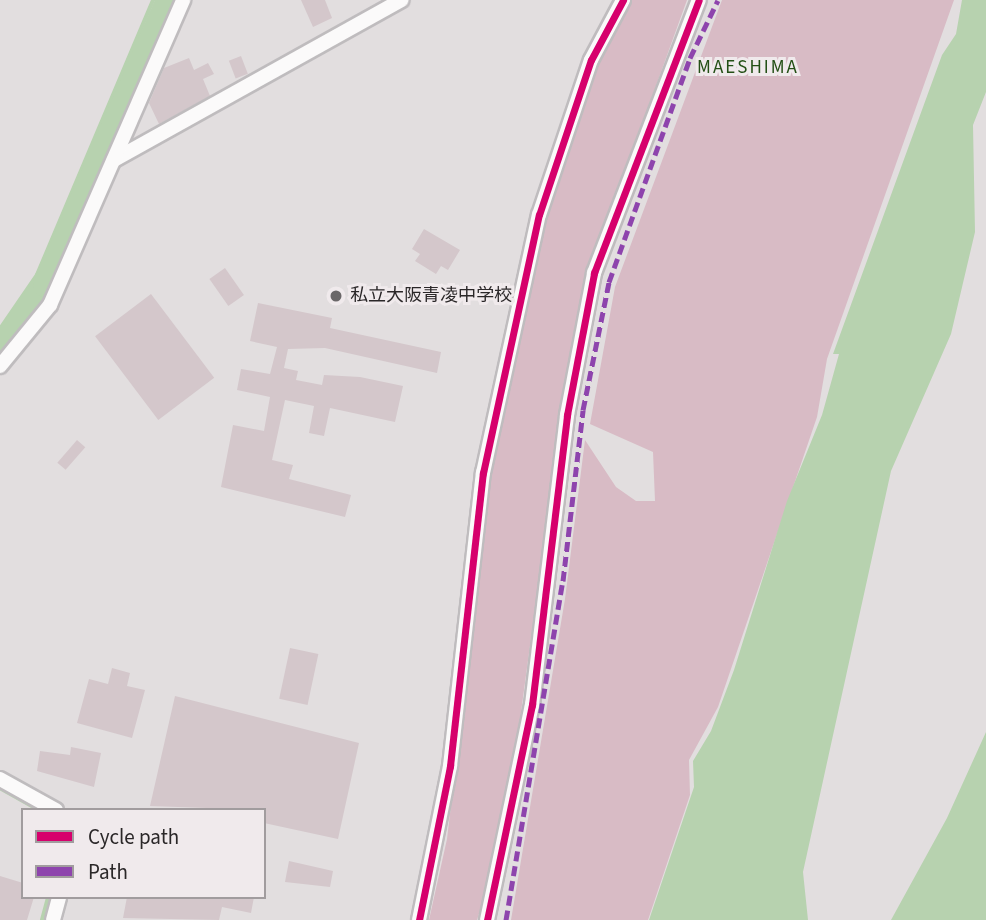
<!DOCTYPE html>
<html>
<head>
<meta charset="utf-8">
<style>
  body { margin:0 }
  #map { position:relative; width:986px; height:920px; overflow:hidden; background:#e2dedf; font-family:"Source Sans 3","Noto Sans JP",sans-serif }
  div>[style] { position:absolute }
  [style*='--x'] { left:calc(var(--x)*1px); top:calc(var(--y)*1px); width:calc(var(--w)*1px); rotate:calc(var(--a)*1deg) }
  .green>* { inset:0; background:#d8bbc5 }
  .water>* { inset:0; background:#b7d2af }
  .stream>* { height:3.5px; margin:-1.75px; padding:0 1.75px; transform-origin:1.75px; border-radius:1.75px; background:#b7d2af }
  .river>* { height:23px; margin:-11.5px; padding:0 11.5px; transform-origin:11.5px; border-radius:11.5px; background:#b7d2af }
  .building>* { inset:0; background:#d4c7cb; transform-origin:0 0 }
  .roads { filter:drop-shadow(2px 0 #bfbcbe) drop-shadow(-2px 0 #bfbcbe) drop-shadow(0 2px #bfbcbe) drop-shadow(0 -2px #bfbcbe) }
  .street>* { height:14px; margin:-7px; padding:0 7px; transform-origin:7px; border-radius:7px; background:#fbfafa }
  .quiet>* { height:5px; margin-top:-2.5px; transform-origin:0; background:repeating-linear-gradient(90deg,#8e44ad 0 10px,transparent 0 15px) }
  .cycleway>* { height:7px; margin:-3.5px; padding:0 3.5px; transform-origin:3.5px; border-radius:3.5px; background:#d6006c }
  .dots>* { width:19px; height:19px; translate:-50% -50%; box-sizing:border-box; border:4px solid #f0eaec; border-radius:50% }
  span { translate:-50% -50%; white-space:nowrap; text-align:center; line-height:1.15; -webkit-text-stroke:6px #f0eaec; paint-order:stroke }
  .poi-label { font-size:18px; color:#2a2728 }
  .left { translate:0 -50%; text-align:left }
  .neighbourhood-label { font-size:19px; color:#245016; letter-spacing:2px }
  .legend { position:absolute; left:21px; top:808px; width:245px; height:91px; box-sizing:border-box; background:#f0eaec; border:2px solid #a19c9e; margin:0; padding:9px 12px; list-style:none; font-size:21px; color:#2a2728 }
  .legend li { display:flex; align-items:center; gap:14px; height:35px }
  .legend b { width:35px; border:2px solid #a19c9e }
</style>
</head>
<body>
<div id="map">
  <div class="green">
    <i style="clip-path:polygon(630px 0,687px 0,601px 238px,556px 452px,513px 772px,492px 872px,477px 920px,429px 920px,447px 839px,490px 476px,544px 223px,594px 69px)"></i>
    <i style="clip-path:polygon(722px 0,954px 0,827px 359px,817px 417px,718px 707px,689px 760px,690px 795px,648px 920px,511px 920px,565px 599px,585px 440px,616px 487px,636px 501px,655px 501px,653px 452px,590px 424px,615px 287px)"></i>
  </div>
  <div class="water">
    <i style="clip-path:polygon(962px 0,986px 0,986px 92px,973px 125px,975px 232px,951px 334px,891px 471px,803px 872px,808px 920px,649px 920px,694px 787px,693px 761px,711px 731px,734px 670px,787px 501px,822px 415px,839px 354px,833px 354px,942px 55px,956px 34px)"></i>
    <i style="clip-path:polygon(986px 732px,986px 920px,891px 920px,947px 818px)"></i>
  </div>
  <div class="stream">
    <i style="--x:0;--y:329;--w:65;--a:-55.6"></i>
    <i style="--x:37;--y:275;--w:298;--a:-67.1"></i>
    <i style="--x:0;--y:788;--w:45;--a:29.4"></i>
    <i style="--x:42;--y:920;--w:24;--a:-75"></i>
  </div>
  <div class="river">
    <i style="--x:0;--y:345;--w:74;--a:-53.7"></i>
    <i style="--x:44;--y:285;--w:310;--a:-66.7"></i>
  </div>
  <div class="building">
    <i style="clip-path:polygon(301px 0,325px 0,332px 18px,313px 27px)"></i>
    <i style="left:241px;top:56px;width:19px;height:13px;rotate:69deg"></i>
    <i style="clip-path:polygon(189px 58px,194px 70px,208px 63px,214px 74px,203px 79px,210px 96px,159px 124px,149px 103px,164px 68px)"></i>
    <i style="clip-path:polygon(424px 229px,460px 250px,448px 270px,441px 266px,436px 274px,415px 261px,420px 254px,412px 249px)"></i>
    <i style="left:225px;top:268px;width:33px;height:19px;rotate:55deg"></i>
    <i style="left:151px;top:294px;width:105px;height:70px;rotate:53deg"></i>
    <i style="clip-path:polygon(258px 303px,332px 318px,330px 328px,441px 352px,437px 373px,325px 348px,288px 349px,284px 368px,298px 371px,296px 380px,322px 385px,324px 375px,360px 377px,403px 386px,395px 422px,330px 408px,324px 436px,309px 433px,314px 406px,285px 400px,272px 460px,293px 465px,289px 479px,351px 495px,345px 517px,221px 487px,233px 425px,264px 431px,270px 397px,237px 390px,241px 369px,270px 374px,277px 347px,250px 341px)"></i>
    <i style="left:77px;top:440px;width:11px;height:30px;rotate:41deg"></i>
    <i style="left:290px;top:648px;width:29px;height:52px;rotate:12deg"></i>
    <i style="clip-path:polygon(112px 668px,130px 673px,127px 686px,145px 690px,132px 738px,77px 723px,89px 679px,108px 684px)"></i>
    <i style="clip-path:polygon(175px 696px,359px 743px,338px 839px,264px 823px,264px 810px,150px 806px)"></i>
    <i style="clip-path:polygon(71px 747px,101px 753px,94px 787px,37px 771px,40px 751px,70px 755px)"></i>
    <i style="clip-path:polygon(289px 861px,333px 871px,330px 887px,285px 882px)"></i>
    <i style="clip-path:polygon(0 876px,23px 883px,23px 897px,34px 897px,27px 920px,0 920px)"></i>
    <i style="clip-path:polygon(127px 897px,254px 897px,251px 913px,222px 907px,219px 920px,123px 918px)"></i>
  </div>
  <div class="roads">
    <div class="street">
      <i style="--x:114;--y:160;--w:329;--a:-29.1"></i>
      <i style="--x:0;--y:366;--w:79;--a:-50.7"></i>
      <i style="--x:50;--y:305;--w:333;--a:-66.4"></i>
      <i style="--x:0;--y:779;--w:64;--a:29"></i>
      <i style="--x:53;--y:920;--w:24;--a:-75"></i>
      <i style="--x:419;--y:920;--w:157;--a:-78.6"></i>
      <i style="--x:450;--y:766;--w:295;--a:-83.6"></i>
      <i style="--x:483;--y:473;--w:264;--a:-77.8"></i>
      <i style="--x:539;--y:215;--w:163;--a:-71.5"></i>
      <i style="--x:591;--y:60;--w:68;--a:-61.9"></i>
      <i style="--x:487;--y:920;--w:220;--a:-78.2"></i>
      <i style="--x:532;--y:705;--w:292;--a:-83.1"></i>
      <i style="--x:567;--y:415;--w:145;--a:-79.2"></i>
      <i style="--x:594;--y:273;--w:292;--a:-69"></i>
    </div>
  </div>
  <div class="quiet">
    <i style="--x:506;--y:920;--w:344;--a:-80.5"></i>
    <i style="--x:563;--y:581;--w:172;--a:-83.3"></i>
    <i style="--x:583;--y:410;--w:131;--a:-78.5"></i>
    <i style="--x:609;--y:282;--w:238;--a:-70.1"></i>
    <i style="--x:690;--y:58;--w:64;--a:-64.2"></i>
  </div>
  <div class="cycleway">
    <i style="--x:419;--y:920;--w:157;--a:-78.6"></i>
    <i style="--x:450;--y:766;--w:295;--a:-83.6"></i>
    <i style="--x:483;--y:473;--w:264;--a:-77.8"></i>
    <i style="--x:539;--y:215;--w:163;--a:-71.5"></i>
    <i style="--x:591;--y:60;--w:68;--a:-61.9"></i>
    <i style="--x:487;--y:920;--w:220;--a:-78.2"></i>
    <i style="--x:532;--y:705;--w:292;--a:-83.1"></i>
    <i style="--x:567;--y:415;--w:145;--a:-79.2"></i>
    <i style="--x:594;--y:273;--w:292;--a:-69"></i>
  </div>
  <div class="dots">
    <i style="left:336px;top:296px;background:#6a6768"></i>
  </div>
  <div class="poi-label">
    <span class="left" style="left:350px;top:296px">私立大阪青凌中学校</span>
  </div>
  <div class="neighbourhood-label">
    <span style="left:748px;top:68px">MAESHIMA</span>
  </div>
  <ul class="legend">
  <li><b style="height:9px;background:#d6006c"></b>Cycle path</li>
  <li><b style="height:9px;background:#8e44ad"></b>Path</li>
  </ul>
</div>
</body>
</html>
